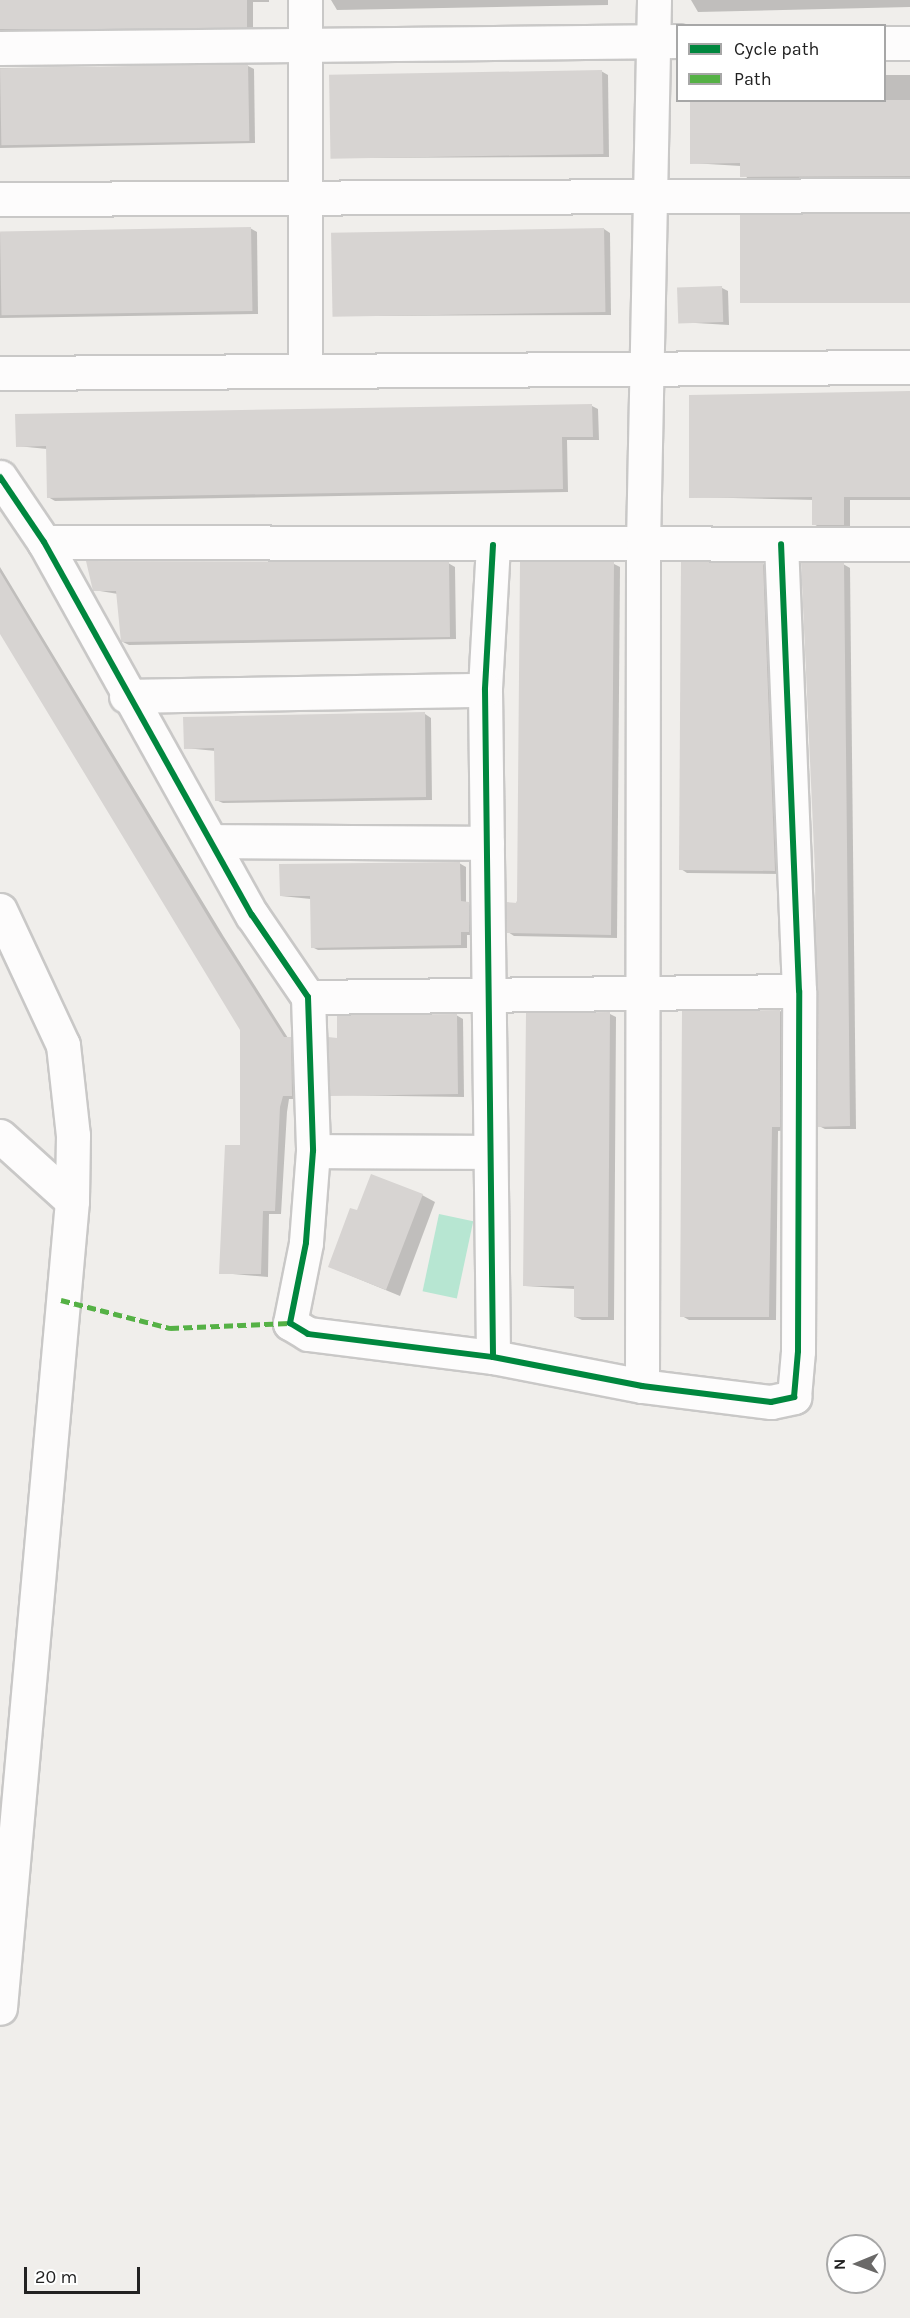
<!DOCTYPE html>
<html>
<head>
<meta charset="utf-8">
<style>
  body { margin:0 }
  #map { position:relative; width:910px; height:2318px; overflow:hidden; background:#f0eeeb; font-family:Karla,sans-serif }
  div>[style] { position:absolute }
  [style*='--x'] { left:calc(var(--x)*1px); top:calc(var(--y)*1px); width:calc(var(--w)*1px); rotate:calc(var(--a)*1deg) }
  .pitch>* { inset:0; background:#b7e6d2; transform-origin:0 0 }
  .shadow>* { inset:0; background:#0003 }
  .building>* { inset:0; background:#d7d4d2; transform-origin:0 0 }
  .roads { filter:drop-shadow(2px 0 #c9c8c7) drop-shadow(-2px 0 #c9c8c7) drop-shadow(0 2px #c9c8c7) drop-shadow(0 -2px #c9c8c7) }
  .minor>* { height:33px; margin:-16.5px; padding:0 16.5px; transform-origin:16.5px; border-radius:16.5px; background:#fdfcfc }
  .quiet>* { height:4.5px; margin-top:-2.25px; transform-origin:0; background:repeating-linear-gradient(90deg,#55b145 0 9px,transparent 0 13.5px) }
  .cycleway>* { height:6px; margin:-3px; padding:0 3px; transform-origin:3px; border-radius:3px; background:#00873e }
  span { translate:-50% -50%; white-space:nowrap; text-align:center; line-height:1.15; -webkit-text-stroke:4.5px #fff; paint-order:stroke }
  .legend { position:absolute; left:676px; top:24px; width:210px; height:78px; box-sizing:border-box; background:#fff; border:2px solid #a7a7a7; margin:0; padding:8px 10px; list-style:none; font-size:18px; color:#222 }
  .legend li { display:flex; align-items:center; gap:12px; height:30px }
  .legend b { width:30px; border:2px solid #a7a7a7 }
  .north { position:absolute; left:826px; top:2234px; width:60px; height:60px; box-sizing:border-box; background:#fff; border:2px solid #a7a7a7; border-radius:50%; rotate:269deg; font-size:16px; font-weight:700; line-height:24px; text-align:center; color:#222 }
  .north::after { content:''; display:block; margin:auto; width:21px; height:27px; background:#6a6968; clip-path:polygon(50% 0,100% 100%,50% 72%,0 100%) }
  .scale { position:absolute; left:24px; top:2267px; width:116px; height:27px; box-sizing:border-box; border:3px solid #222; border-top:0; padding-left:8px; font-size:18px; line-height:21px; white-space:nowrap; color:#222; -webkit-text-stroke:4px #fff; paint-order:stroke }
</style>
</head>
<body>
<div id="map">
  <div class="pitch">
    <i style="left:439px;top:1214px;width:35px;height:79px;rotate:12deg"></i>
  </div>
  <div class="shadow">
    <i style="clip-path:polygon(0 0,269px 0,269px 2px,253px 2px,253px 29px,0 34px)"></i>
    <i style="clip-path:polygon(331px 0,608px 0,608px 5px,337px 10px)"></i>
    <i style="clip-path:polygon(691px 0,910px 0,910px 7px,698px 12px)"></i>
    <i style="clip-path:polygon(248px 66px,254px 69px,255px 143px,0 148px,0 68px)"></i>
    <i style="clip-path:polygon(601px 71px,608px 75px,609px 157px,332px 158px)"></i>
    <i style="clip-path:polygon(884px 75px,910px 75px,910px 179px,748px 180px,741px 166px,691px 163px,884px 100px)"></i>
    <i style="clip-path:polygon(910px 215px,910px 303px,743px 302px)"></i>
    <i style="clip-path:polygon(250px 228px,257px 232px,258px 314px,0 318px,0 233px)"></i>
    <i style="clip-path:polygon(604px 229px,610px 233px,611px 315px,334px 316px)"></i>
    <i style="clip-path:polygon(722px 288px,728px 291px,729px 325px,679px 322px,679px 289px)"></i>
    <i style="clip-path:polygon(910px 393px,910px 500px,850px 500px,850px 528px,820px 528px,814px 524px,814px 500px,691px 497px)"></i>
    <i style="clip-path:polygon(592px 406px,598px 409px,599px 440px,567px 440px,568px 492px,55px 501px,48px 497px,47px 449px,17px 446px)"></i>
    <i style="clip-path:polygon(448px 563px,455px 567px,456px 639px,129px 645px,123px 642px,118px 594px,94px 590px)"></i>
    <i style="clip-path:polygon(614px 564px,620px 567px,617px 938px,514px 936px,508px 932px)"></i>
    <i style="clip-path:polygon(763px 564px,769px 568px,781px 874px,687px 873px,681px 869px)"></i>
    <i style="clip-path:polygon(843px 564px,850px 568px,856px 1129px,825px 1129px,819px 1126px)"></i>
    <i style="clip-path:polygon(0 567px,224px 937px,288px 1038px,297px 1042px,299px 1099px,289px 1099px,287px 1112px,281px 1214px,269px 1214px,268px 1277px,221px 1273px,241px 1146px,242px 1030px,0 631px)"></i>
    <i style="clip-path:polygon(425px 714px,431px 718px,432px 800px,223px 803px,216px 800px,216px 751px,185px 748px)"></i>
    <i style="clip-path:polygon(459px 863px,466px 867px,466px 903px,475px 907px,475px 935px,467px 935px,467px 948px,318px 950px,312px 947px,311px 899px,281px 896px)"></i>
    <i style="clip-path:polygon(780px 1011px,787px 1015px,786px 1130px,778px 1131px,776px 1320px,689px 1320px,682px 1316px)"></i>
    <i style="clip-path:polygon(610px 1014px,616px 1017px,614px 1320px,582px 1320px,575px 1317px,575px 1289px,525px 1286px,527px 1015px)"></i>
    <i style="clip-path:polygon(456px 1015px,463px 1019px,464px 1097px,331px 1095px,339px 1039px)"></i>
    <i style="clip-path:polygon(422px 1195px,435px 1202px,400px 1296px,330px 1267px,358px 1212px)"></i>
  </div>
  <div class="building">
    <i style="left:0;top:0;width:247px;height:29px"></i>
    <i style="left:248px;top:64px;width:77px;height:248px;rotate:89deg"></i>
    <i style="left:602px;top:70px;width:84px;height:273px;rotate:89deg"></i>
    <i style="clip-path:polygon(690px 100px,910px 100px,910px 176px,740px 177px,740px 163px,690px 164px)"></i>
    <i style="left:740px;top:214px;width:170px;height:89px"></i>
    <i style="left:251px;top:227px;width:84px;height:251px;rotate:89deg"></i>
    <i style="left:604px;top:228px;width:84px;height:273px;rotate:89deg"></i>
    <i style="left:722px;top:286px;width:36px;height:45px;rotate:88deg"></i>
    <i style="clip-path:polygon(910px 391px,910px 497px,844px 497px,844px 525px,812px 525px,812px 497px,689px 498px,689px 395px)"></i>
    <i style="clip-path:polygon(592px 404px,593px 437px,562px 437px,563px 489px,47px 498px,46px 446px,16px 447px,15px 414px)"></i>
    <i style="clip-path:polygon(86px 561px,449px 562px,450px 637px,121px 642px,116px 591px,93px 591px)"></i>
    <i style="clip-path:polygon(520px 562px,614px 562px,611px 935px,507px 933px,506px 902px,517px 903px)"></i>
    <i style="clip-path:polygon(681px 562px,763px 562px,775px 871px,679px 870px)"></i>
    <i style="clip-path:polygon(801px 562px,844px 563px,850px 1126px,817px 1127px,815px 871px)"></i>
    <i style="clip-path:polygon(0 572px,217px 932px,284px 1037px,291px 1037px,292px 1096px,283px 1096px,280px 1107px,275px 1211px,263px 1211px,261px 1274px,219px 1274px,225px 1145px,240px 1145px,240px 1030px,0 634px)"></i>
    <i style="clip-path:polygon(425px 712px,426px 797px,215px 801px,214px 748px,184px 749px,183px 717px)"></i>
    <i style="clip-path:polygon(460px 862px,461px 901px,469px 902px,469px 932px,461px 932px,461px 945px,311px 948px,310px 896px,280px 896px,279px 864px)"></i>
    <i style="clip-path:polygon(780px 1010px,780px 1127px,772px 1127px,769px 1317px,680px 1317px,682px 1011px)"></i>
    <i style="clip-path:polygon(610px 1012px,608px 1317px,574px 1317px,574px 1286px,523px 1286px,526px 1013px)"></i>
    <i style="clip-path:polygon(457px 1014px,458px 1094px,330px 1096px,328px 1037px,337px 1038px,337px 1015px)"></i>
    <i style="clip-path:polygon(371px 1174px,423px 1194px,386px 1290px,328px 1267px,350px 1208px,357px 1210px)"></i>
  </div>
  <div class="roads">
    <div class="minor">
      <i style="--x:305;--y:0;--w:371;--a:90"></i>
      <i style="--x:884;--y:43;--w:26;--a:0"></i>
      <i style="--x:0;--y:48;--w:678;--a:-0.59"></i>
      <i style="--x:0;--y:199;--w:910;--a:-0.25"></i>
      <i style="--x:0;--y:373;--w:910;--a:-0.38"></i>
      <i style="--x:0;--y:477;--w:78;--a:55.9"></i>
      <i style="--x:44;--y:542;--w:427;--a:60.9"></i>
      <i style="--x:252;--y:915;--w:99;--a:55.7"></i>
      <i style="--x:308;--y:997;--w:154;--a:88.1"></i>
      <i style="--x:313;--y:1151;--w:92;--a:94.4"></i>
      <i style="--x:306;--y:1243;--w:82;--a:101.3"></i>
      <i style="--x:290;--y:1323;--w:21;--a:31"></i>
      <i style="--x:308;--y:1334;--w:186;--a:7.1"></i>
      <i style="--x:44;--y:542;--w:866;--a:0.13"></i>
      <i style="--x:493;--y:545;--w:145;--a:93.2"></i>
      <i style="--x:485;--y:690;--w:667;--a:89.31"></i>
      <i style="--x:493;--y:1357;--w:152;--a:11"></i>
      <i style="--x:642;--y:1386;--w:130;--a:7.1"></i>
      <i style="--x:771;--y:1402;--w:24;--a:-12"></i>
      <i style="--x:794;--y:1397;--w:46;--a:-85"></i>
      <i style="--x:798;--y:1351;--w:360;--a:-89.8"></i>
      <i style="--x:799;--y:991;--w:447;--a:-92.3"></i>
      <i style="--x:126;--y:696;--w:359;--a:-1"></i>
      <i style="--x:214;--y:841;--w:273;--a:0.4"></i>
      <i style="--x:0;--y:910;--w:149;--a:65"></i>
      <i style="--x:63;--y:1045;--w:91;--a:83.7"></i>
      <i style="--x:73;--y:1135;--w:66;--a:90.9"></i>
      <i style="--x:72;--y:1201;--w:810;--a:95.1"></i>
      <i style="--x:308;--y:997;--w:491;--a:-0.7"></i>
      <i style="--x:0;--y:1136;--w:97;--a:42.1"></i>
      <i style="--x:313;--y:1151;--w:176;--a:0.3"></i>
      <i style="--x:642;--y:1386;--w:842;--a:-89.93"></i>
      <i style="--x:643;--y:544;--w:544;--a:-88.84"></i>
    </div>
  </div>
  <div class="quiet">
    <i style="--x:61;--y:1300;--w:113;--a:14.4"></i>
    <i style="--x:170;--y:1328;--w:120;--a:-2.4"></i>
  </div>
  <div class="cycleway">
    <i style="--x:0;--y:477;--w:78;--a:55.9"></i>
    <i style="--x:44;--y:542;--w:427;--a:60.9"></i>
    <i style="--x:252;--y:915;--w:99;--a:55.7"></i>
    <i style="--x:308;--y:997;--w:154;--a:88.1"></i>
    <i style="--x:313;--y:1151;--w:92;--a:94.4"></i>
    <i style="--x:306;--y:1243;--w:82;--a:101.3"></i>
    <i style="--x:290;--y:1323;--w:21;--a:31"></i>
    <i style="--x:308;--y:1334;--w:186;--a:7.1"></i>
    <i style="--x:493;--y:545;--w:145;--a:93.2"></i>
    <i style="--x:485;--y:690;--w:667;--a:89.31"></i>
    <i style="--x:493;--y:1357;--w:152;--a:11"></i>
    <i style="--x:642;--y:1386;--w:130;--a:7.1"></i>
    <i style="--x:771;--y:1402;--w:24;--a:-12"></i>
    <i style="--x:794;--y:1397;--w:46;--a:-85"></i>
    <i style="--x:798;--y:1351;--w:360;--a:-89.8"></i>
    <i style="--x:799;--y:991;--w:447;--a:-92.3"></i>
  </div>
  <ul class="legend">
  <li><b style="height:8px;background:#00873e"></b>Cycle path</li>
  <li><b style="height:8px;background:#55b145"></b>Path</li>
  </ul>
  <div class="north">N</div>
  <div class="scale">20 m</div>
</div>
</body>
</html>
